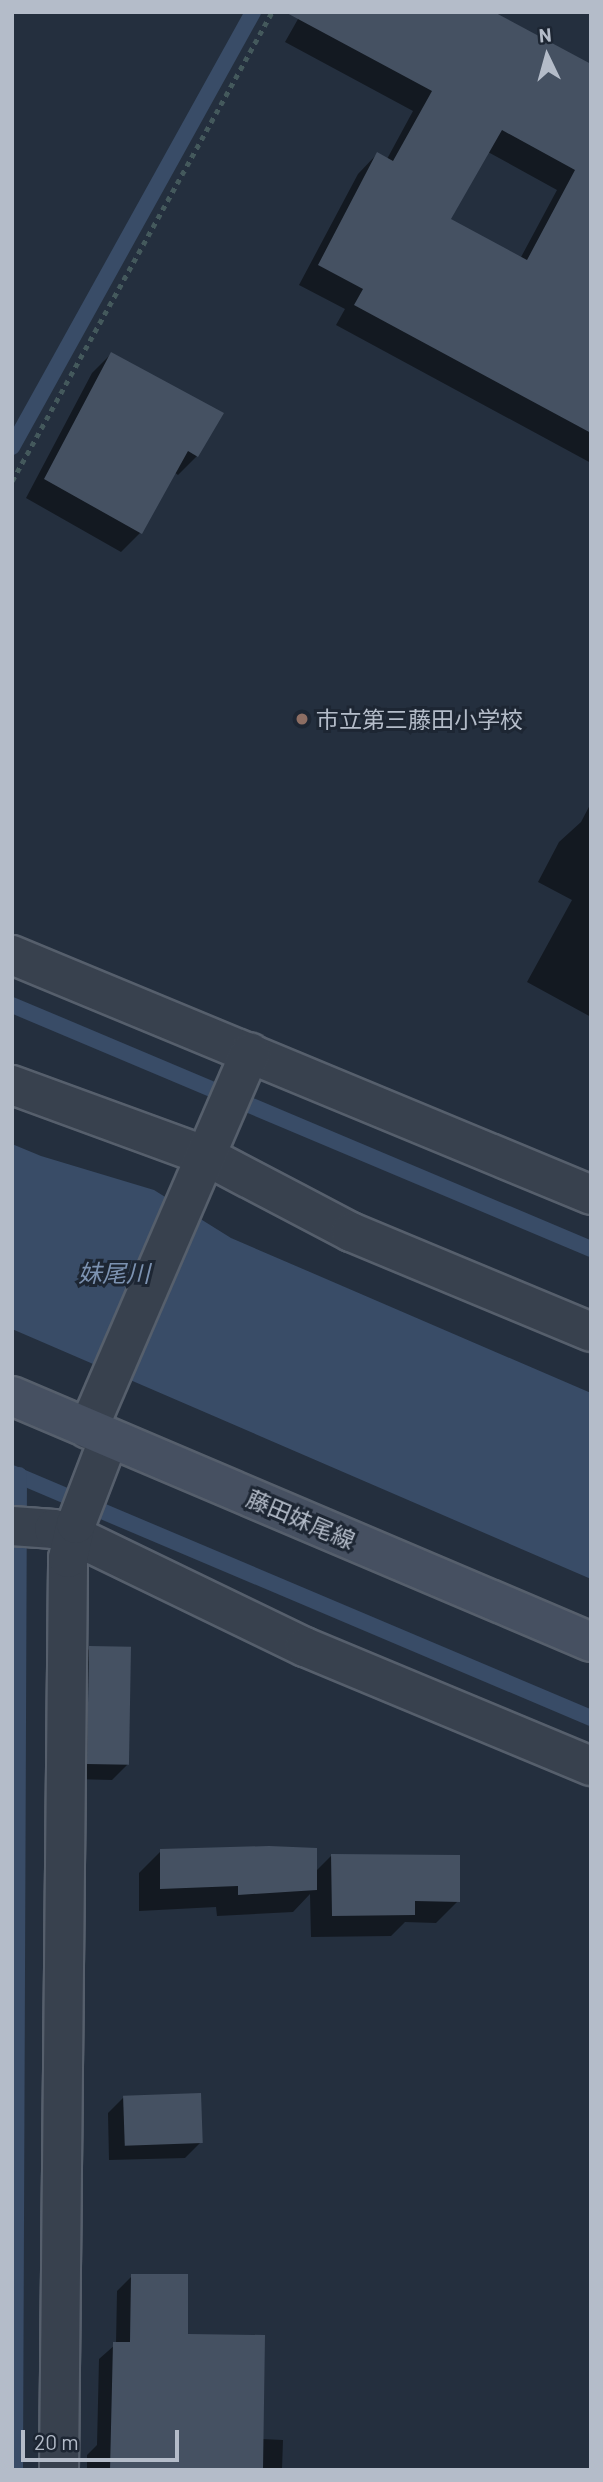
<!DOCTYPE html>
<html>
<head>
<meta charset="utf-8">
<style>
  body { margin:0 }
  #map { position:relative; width:603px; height:2482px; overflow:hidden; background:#242f3e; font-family:Barlow,"Noto Sans JP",sans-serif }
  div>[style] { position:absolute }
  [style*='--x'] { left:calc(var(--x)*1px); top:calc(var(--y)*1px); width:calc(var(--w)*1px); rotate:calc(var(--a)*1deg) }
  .water>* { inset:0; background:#394c67 }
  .shadow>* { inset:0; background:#0007 }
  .stream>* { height:16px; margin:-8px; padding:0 8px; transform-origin:8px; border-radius:8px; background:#394c67 }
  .building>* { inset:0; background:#455162; transform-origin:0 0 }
  .path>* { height:4.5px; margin-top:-2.25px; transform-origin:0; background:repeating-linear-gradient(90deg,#44595c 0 5px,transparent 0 10px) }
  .roads { filter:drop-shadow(2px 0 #565f6c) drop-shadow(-2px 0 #565f6c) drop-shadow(0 2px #565f6c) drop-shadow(0 -2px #565f6c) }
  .street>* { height:38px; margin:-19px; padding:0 19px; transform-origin:19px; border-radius:19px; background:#38414e }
  .secondary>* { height:38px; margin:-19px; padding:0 19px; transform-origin:19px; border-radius:19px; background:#465061 }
  .dots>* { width:19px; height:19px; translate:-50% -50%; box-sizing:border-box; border:4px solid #1d2633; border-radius:50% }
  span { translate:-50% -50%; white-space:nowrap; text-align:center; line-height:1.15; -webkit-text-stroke:6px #1d2633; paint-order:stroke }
  .poi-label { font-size:23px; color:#b4bcc9 }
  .left { translate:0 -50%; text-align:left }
  .street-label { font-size:23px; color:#b4bcc9 }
  .water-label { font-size:24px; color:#7c92b1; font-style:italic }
  .frame { position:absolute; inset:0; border:14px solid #b4bcc9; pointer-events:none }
  .north { position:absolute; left:512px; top:21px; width:70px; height:70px; -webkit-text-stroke:5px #1d2633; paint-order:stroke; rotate:355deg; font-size:19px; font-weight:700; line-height:28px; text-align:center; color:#b4bcc9 }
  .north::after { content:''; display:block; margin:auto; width:24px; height:32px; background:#b4bcc9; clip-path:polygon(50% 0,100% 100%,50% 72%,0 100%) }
  .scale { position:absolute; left:21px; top:2430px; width:158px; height:32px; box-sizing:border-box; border:4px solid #b4bcc9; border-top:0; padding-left:9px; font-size:21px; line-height:24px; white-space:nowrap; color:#b4bcc9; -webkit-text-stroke:5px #1d2633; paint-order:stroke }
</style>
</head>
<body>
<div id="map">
  <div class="water">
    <i style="clip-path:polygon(12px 1144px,41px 1156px,154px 1190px,231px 1238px,591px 1393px,591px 1579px,12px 1329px)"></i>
  </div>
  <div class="shadow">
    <i style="clip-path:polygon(evenodd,302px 12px,591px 66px,591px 463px,336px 325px,345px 309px,299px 285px,358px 174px,377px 154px,387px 159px,413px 111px,285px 42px,302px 12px,488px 152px,557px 190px,520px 259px,449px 220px,488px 152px)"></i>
    <i style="clip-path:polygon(111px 354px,197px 456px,178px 475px,174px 472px,140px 533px,121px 552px,26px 498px,92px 373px)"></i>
    <i style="clip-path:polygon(591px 803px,591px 1017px,527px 982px,572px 900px,538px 882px,559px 842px,581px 822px)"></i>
    <i style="clip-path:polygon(90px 1648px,128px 1764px,112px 1780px,73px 1779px,74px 1664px)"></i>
    <i style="clip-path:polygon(161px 1851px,315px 1872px,332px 1855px,458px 1901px,436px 1923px,405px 1922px,391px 1936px,311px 1937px,310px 1894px,293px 1912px,217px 1916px,216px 1907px,139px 1911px,139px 1873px)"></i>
    <i style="clip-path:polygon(124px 2097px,201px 2142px,185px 2158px,109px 2160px,108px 2113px)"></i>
    <i style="clip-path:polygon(132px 2276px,186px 2335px,262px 2439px,283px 2440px,282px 2470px,87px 2470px,87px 2455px,97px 2445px,99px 2359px,116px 2344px,117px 2291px)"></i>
  </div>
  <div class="stream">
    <i style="--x:12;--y:447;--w:497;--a:-61"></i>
    <i style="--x:12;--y:1005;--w:628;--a:22.85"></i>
    <i style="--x:12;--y:1473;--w:629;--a:22.94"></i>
    <i style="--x:15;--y:2470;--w:995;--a:-89.77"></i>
  </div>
  <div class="building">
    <i style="clip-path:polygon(evenodd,285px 12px,494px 12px,591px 64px,591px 433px,354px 305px,363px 289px,318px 265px,377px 152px,393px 161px,432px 91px,285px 12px,502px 130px,575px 170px,527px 260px,451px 219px,502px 130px)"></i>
    <i style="clip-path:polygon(111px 352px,224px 413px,198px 457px,188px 451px,142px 534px,44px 479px)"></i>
    <i style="left:89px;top:1646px;width:42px;height:118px;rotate:1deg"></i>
    <i style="clip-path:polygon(269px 1846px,317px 1848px,317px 1890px,238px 1895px,238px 1886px,160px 1889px,160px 1849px)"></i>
    <i style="clip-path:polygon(331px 1854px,460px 1855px,460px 1902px,415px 1901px,415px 1915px,332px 1916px)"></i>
    <i style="left:201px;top:2093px;width:50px;height:78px;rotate:88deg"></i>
    <i style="clip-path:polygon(131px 2274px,188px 2274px,188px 2334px,265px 2335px,263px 2470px,110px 2470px,113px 2342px,130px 2342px)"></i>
  </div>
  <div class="path">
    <i style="--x:12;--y:481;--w:536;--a:-61"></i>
  </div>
  <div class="roads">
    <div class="street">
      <i style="--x:12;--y:955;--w:627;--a:22.51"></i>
      <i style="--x:12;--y:1085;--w:207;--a:20.1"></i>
      <i style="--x:206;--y:1156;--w:164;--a:27.7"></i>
      <i style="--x:351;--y:1232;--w:260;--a:22.6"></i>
      <i style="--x:88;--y:1429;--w:410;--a:-66.7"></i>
      <i style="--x:12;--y:1526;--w:42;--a:4.1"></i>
      <i style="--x:54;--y:1529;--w:20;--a:18"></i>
      <i style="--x:73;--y:1535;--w:258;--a:25.8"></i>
      <i style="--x:305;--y:1647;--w:310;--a:22.6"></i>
      <i style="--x:59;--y:2470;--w:912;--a:-89.43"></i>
      <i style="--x:68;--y:1558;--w:35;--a:-77"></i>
      <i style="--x:76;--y:1524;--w:92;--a:-69"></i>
    </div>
    <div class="secondary">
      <i style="--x:12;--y:1396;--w:629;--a:23.02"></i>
    </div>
  </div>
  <div class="dots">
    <i style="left:302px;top:719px;background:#8d6e63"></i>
  </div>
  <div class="poi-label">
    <span class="left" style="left:316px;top:719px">市立第三藤田小学校</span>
  </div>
  <div class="street-label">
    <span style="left:301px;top:1519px;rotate:23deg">藤田妹尾線</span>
  </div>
  <div class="water-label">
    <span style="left:114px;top:1273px">妹尾川</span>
  </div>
  <div class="frame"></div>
  <div class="north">N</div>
  <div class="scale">20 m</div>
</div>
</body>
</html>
